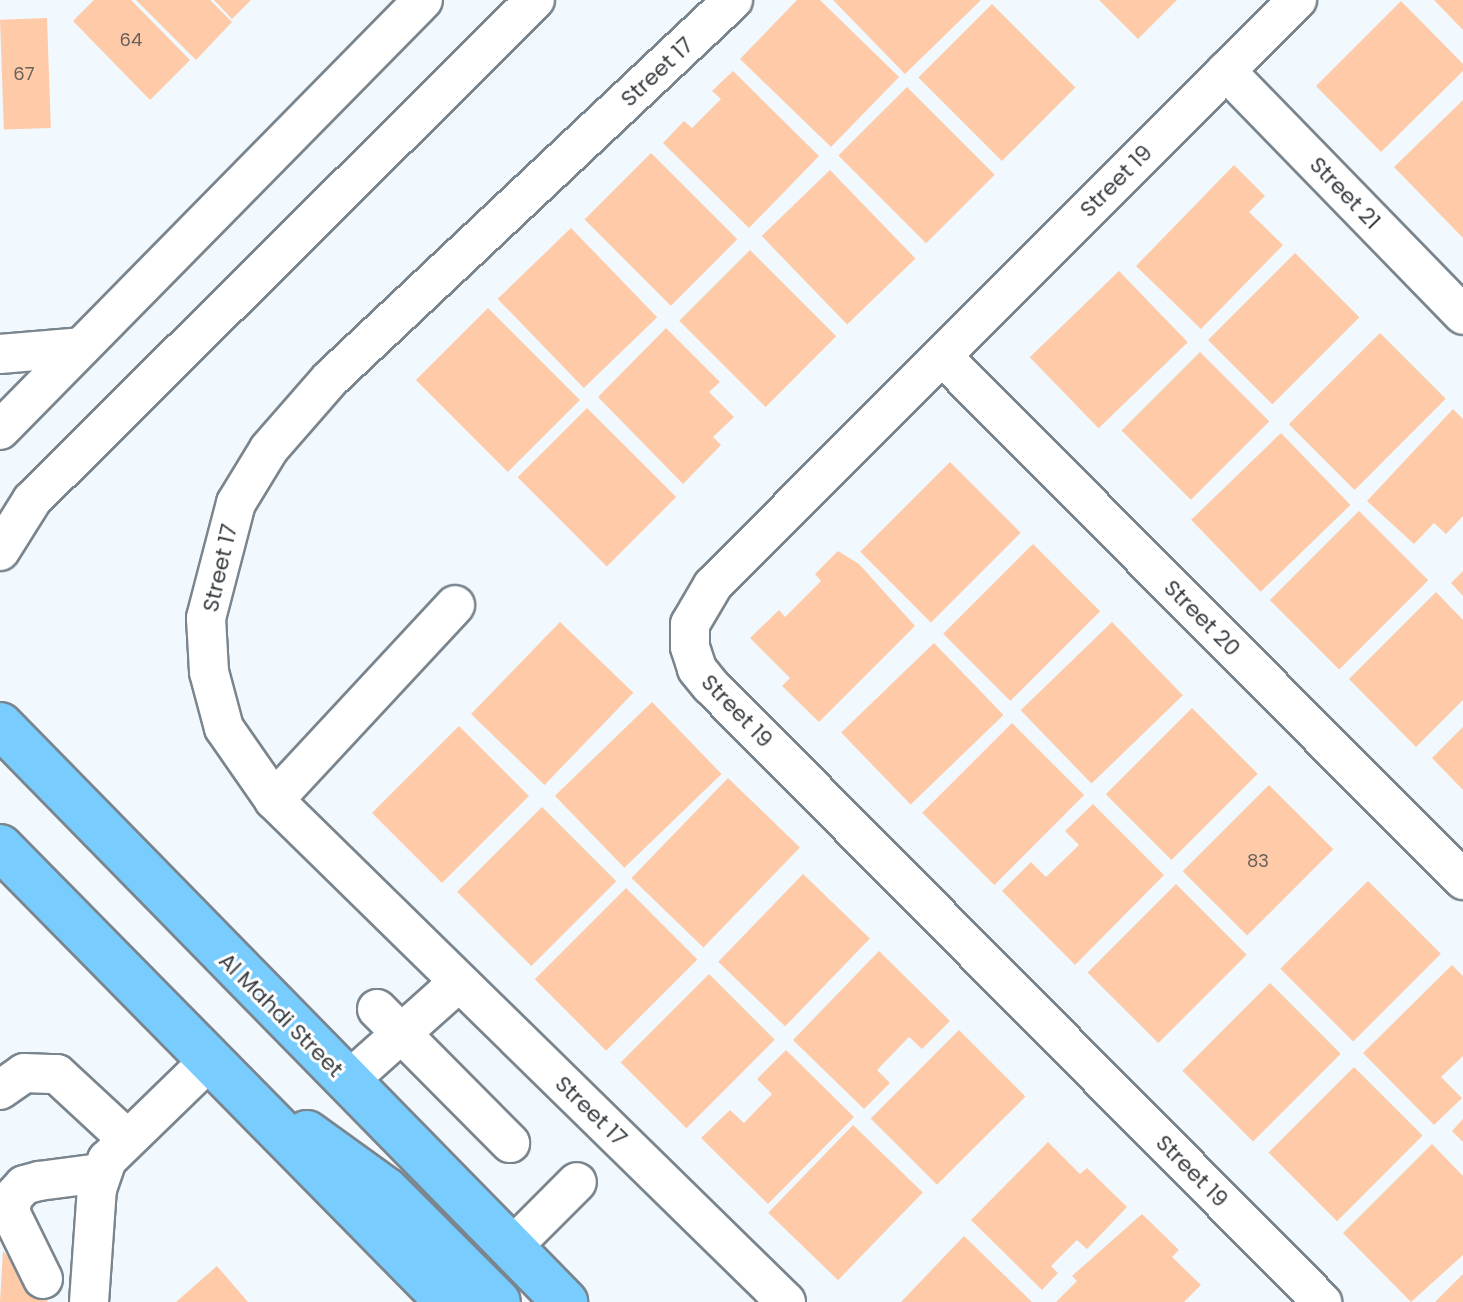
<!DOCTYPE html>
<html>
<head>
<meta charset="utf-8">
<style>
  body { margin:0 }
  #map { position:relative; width:1463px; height:1302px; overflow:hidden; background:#f1f9fe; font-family:Poppins,sans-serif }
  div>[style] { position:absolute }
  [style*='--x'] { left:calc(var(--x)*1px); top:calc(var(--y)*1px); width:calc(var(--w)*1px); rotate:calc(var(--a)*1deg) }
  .building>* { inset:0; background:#fecaa7; transform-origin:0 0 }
  .roads { filter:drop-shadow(2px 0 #7a858e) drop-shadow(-2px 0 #7a858e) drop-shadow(0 2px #7a858e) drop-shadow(0 -2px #7a858e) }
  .minor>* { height:38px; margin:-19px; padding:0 19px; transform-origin:19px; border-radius:19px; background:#fff }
  .major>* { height:44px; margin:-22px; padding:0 22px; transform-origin:22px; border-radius:22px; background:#79cdfe }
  span { translate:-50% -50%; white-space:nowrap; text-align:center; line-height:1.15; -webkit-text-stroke:6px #fff; paint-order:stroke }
  .number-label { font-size:18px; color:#6a615b }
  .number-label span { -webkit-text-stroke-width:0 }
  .street-label { font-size:22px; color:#393e42 }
</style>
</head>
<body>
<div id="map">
  <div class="building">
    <i style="clip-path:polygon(94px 0,131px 0,190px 60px,150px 100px,73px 21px)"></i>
    <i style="clip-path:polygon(136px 0,210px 0,232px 22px,196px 60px)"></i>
    <i style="clip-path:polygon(214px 0,251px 0,232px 19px)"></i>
    <i style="clip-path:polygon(797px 0,820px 0,899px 77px,831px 147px,740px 59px)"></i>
    <i style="clip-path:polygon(833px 0,981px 0,905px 74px)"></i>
    <i style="clip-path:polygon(1099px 0,1177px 0,1138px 39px)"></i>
    <i style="clip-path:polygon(1434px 0,1463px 0,1463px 30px)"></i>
    <i style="clip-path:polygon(1401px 1px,1463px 64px,1463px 71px,1381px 152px,1316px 86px)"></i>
    <i style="left:992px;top:4px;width:118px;height:104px;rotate:45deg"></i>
    <i style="left:47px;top:18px;width:110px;height:47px;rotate:88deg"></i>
    <i style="clip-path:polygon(733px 71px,819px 156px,749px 228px,663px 143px,684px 121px,692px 128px,721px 99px,712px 91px)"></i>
    <i style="left:907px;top:87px;width:124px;height:97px;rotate:45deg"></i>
    <i style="clip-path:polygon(1463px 100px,1463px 238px,1394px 167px)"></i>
    <i style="left:651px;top:153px;width:122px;height:94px;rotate:45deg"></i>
    <i style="clip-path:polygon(1234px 165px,1265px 196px,1249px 212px,1283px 245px,1201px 329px,1136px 266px)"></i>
    <i style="left:830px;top:170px;width:123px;height:95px;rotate:46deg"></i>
    <i style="left:571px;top:228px;width:124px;height:102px;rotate:46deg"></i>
    <i style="left:750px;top:250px;width:122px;height:100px;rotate:45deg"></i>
    <i style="left:1295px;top:253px;width:91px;height:123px;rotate:45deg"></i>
    <i style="left:1119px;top:271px;width:99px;height:124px;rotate:46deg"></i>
    <i style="left:488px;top:308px;width:130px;height:102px;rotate:45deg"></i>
    <i style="clip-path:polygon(666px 328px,720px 382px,709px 392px,734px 417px,713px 437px,721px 445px,683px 484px,598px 397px)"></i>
    <i style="left:1380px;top:333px;width:93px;height:129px;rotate:45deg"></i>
    <i style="left:1200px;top:352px;width:98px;height:111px;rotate:45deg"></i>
    <i style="left:587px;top:408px;width:126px;height:98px;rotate:45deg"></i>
    <i style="clip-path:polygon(1453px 409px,1463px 419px,1463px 516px,1446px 534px,1434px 523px,1414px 544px,1367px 501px)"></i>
    <i style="left:1281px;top:433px;width:100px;height:125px;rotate:46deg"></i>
    <i style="left:950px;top:462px;width:100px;height:127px;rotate:45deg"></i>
    <i style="left:1359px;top:511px;width:98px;height:126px;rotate:45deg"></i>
    <i style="left:1033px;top:544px;width:95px;height:127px;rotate:45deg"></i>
    <i style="clip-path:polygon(838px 551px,859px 564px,915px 626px,819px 722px,782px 686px,790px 678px,750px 638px,779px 610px,785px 617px,821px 581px,815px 574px)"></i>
    <i style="clip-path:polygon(1463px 571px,1463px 596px,1451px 583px)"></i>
    <i style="clip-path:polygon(1436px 592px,1463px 620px,1463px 700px,1416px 747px,1349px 679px)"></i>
    <i style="left:560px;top:622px;width:102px;height:128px;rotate:44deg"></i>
    <i style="left:1112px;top:622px;width:102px;height:127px;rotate:46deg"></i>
    <i style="left:934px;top:643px;width:100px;height:129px;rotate:46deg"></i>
    <i style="left:652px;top:702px;width:100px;height:135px;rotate:46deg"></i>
    <i style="left:1192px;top:708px;width:93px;height:122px;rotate:45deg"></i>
    <i style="left:1012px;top:723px;width:102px;height:127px;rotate:45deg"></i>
    <i style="left:459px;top:726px;width:99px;height:123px;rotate:45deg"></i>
    <i style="clip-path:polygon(1463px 727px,1463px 790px,1432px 758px)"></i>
    <i style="left:728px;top:778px;width:100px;height:139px;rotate:44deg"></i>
    <i style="left:1269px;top:785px;width:91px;height:122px;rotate:45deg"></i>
    <i style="clip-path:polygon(1093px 804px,1164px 875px,1075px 965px,1002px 891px,1031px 862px,1046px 877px,1079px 845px,1065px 831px)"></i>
    <i style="left:542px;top:807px;width:105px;height:120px;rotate:45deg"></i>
    <i style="left:803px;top:874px;width:93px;height:122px;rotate:44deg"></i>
    <i style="left:1368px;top:881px;width:103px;height:124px;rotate:45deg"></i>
    <i style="left:1176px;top:884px;width:100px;height:125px;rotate:45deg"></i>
    <i style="left:626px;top:888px;width:101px;height:129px;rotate:45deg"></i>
    <i style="clip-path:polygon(879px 951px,950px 1021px,922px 1049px,909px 1037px,877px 1070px,890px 1083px,864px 1109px,793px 1040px)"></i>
    <i style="clip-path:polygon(1452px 965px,1463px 976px,1463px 1056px,1441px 1077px,1462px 1098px,1434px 1125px,1363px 1053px)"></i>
    <i style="left:709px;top:974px;width:93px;height:125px;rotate:45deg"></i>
    <i style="left:1270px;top:983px;width:100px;height:124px;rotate:45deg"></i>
    <i style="left:959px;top:1030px;width:94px;height:125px;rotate:45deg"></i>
    <i style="clip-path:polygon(786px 1050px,854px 1117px,768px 1204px,701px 1138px,730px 1110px,744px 1123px,772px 1094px,757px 1079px)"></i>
    <i style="left:1354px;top:1067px;width:97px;height:121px;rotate:45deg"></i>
    <i style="clip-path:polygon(1463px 1119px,1463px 1142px,1452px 1131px)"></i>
    <i style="left:853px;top:1125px;width:97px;height:122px;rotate:44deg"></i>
    <i style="clip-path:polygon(1048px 1142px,1080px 1174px,1087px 1168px,1127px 1207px,1087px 1249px,1077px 1240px,1051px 1266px,1058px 1273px,1042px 1290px,971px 1220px)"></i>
    <i style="clip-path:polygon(1432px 1144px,1463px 1176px,1463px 1255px,1411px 1302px,1343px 1233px)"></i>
    <i style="clip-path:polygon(1142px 1214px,1179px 1250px,1172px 1257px,1201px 1285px,1184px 1302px,1056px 1302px,1077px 1281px,1072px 1276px)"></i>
    <i style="clip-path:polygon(964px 1236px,1032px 1302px,901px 1302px)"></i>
    <i style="clip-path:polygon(3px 1251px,48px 1302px,0 1302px)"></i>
    <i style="clip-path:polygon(217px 1266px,248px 1302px,176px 1302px)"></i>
    <i style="clip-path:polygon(1463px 1274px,1463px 1302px,1435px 1302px)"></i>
  </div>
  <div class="roads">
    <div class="minor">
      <i style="--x:733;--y:0;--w:553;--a:136.76"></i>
      <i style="--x:330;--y:379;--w:93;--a:131.1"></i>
      <i style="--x:269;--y:449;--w:63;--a:121.4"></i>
      <i style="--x:236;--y:503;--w:119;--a:104.6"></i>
      <i style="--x:206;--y:618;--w:54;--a:86.8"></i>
      <i style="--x:209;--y:672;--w:58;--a:75"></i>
      <i style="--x:224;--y:728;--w:88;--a:55.2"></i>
      <i style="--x:274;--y:800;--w:717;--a:44.43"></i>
      <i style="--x:1297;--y:0;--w:827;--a:134.95"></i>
      <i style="--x:713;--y:585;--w:45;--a:120.5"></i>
      <i style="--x:690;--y:624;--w:23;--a:90"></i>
      <i style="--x:690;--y:647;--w:23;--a:72"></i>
      <i style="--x:697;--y:669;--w:22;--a:51"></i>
      <i style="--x:711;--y:686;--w:868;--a:45.23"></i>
      <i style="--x:1226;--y:71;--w:340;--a:45.8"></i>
      <i style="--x:0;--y:354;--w:81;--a:-4.9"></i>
      <i style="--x:942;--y:356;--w:739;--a:45.16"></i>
      <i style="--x:0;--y:430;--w:603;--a:-45.47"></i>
      <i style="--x:0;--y:551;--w:60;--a:-57.9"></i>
      <i style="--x:32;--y:500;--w:709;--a:-44.83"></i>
      <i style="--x:274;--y:800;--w:266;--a:-47.1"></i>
      <i style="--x:377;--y:1009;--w:189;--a:45.2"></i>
      <i style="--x:347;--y:1082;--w:150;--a:-41.8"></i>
      <i style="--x:0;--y:1090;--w:29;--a:-35"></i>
      <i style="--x:24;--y:1073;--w:33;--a:2"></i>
      <i style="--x:57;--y:1074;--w:93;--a:42.8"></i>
      <i style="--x:511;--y:1248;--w:93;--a:-45"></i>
      <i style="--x:43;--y:1279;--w:75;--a:-116.2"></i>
      <i style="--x:10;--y:1212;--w:15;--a:-79"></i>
      <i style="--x:13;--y:1197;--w:16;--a:-47"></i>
      <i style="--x:24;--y:1185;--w:16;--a:-15"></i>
      <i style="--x:39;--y:1181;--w:63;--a:-7.4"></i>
      <i style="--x:89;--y:1302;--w:113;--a:-86"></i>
      <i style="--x:97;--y:1189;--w:31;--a:-71"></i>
      <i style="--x:107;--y:1160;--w:144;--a:-44.2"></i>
    </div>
    <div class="major">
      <i style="--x:0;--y:725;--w:808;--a:45.6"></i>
      <i style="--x:0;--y:847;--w:639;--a:45.44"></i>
      <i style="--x:307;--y:1133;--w:97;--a:35.8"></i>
      <i style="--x:386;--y:1190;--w:158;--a:45"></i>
    </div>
  </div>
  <div class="number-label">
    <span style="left:131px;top:40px">64</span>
    <span style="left:24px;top:74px">67</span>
    <span style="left:1258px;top:861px">83</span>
  </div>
  <div class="street-label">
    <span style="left:657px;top:72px;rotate:-43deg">Street 17</span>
    <span style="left:1116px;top:181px;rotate:-45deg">Street 19</span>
    <span style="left:1345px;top:193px;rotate:46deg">Street 21</span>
    <span style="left:220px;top:568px;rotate:-77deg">Street 17</span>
    <span style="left:1202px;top:618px;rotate:45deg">Street 20</span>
    <span style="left:737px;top:711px;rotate:46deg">Street 19</span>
    <span style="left:281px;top:1015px;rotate:45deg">Al Mahdi Street</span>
    <span style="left:591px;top:1111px;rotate:44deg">Street 17</span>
    <span style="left:1192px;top:1171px;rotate:45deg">Street 19</span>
  </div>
</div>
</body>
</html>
